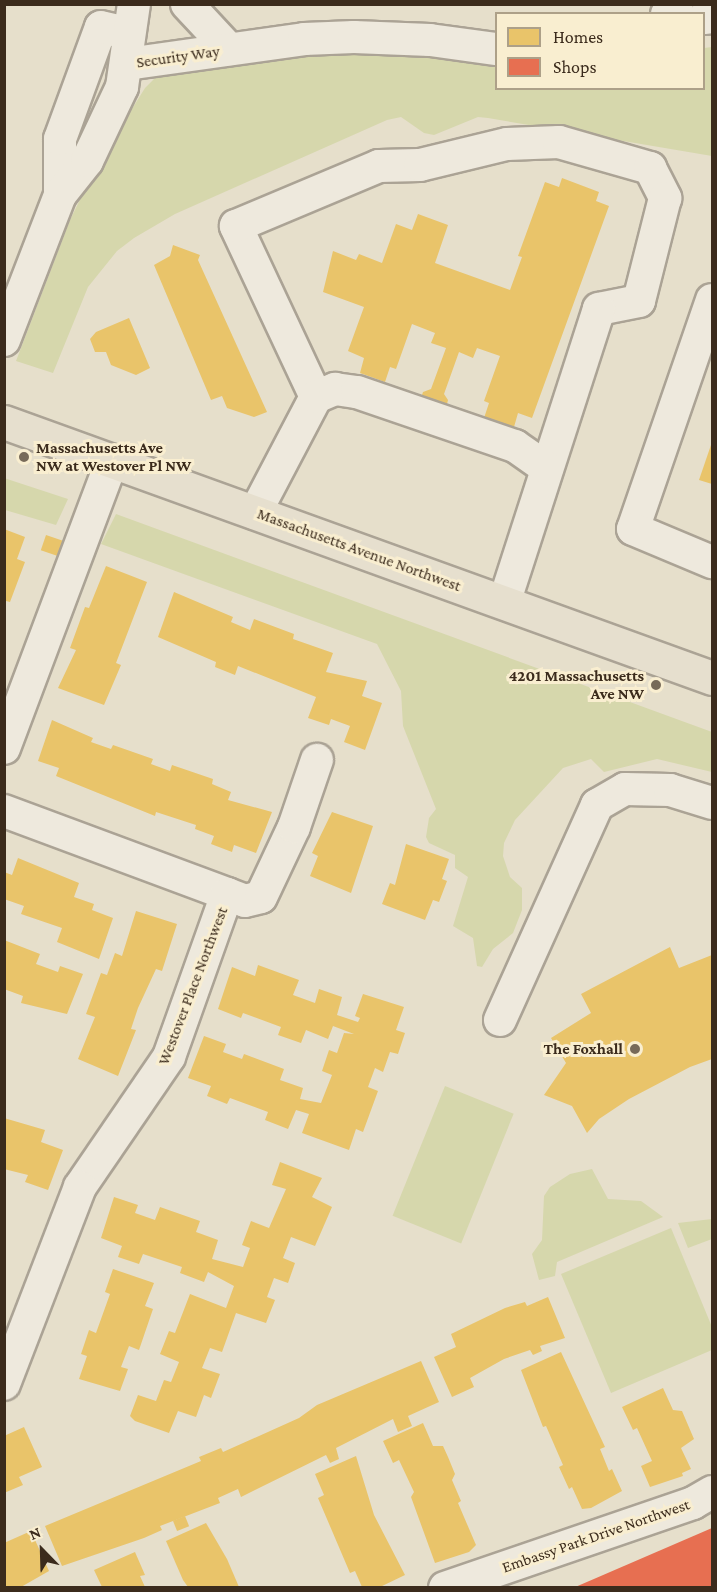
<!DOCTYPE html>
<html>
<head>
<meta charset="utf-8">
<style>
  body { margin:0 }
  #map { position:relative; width:717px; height:1592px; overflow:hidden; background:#e6dfcb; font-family:"Crimson Pro",serif }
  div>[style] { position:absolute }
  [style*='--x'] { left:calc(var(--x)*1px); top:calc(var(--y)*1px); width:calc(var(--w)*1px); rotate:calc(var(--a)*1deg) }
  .green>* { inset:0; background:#d6d7ac; transform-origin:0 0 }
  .homes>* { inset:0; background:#e9c46a; transform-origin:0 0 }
  .shops>* { inset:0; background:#e76f51 }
  .roads { filter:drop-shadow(2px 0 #aba395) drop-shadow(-2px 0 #aba395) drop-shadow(0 2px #aba395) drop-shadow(0 -2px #aba395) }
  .minor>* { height:32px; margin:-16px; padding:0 16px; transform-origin:16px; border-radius:16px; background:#eee9dd }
  .major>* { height:33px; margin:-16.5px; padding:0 16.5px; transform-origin:16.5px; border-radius:16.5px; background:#e6dfce }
  .dots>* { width:16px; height:16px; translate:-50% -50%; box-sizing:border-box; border:3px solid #f9eed0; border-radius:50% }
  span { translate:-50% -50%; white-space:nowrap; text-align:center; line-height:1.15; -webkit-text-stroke:6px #f9eed0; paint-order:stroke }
  .street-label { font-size:16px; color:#3b2b1c }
  .poi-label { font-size:16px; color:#3b2b1c; font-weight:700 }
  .left { translate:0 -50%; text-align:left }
  .right { translate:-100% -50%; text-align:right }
  .frame { position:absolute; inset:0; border:6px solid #3b2b1c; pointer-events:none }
  .legend { position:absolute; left:495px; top:12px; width:210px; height:78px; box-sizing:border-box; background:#f9eed0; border:2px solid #ada088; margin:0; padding:8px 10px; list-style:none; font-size:18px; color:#3b2b1c }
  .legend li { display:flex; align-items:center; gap:12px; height:30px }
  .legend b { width:30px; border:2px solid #ada088 }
  .north { position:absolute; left:12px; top:1520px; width:60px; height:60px; -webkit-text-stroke:4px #f9eed0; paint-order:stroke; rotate:337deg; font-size:16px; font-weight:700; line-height:24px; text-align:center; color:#3b2b1c }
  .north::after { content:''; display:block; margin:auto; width:21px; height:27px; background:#3b2b1c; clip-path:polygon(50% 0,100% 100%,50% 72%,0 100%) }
</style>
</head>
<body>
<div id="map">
  <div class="green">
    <i style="clip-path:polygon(712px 47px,712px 156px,488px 118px,478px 117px,434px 135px,424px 133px,401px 117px,387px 120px,175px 214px,134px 238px,117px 251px,88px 287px,53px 373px,16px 361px,70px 220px,96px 167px,145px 88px,157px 76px,182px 65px,298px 54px,411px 55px,496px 64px,496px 88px,704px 88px,704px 48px)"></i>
    <i style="clip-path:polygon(4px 478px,68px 499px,56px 525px,5px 510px)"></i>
    <i style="clip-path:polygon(116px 514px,712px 732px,712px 772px,657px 759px,604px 772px,591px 759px,563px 768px,515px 820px,504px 843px,503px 856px,510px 877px,522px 888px,522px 910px,513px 933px,493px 949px,482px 967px,477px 966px,473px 938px,453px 926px,468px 877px,455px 868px,455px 855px,429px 843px,426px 837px,429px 818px,436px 809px,403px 726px,401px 691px,377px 644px,101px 544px)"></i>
    <i style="left:445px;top:1086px;width:74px;height:140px;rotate:22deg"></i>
    <i style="clip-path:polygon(592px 1169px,608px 1199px,641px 1201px,663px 1217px,557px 1262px,555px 1276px,539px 1280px,532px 1254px,542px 1240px,544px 1196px,550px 1187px,570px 1174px)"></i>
    <i style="clip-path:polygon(712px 1219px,712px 1239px,688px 1248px,678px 1223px)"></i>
    <i style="clip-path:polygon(671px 1228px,712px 1327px,712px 1350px,611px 1393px,561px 1274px)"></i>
  </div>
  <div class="homes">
    <i style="clip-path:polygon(562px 178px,599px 192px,596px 201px,609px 206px,532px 418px,518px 413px,514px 427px,484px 418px,489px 403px,484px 401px,500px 356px,477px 348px,473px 358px,459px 352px,444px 394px,448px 400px,446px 408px,421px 398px,423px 392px,431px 389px,446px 348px,431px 343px,435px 333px,412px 324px,396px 369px,390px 367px,385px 382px,360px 373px,364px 358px,348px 351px,364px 307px,323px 292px,333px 251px,356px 260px,359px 254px,382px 263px,396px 224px,412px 230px,418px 214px,448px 225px,435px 263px,510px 290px,522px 257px,518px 256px,545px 182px,559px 187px)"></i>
    <i style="clip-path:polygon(173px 245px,200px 255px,198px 260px,267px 412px,254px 417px,227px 408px,222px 396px,211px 400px,154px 265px,170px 256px)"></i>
    <i style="clip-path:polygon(129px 318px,150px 368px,136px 375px,111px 365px,106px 352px,95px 352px,90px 339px,96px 332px)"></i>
    <i style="clip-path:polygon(712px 442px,712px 484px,699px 480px)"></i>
    <i style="clip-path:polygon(4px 529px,25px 537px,17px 559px,25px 562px,10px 602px,6px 601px,5px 605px)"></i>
    <i style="left:46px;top:535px;width:21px;height:16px;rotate:19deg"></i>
    <i style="clip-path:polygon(106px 566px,147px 582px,116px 663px,121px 665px,104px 705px,58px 688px,76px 650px,70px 648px,85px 607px,89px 608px)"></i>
    <i style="clip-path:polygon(174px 592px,233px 617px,231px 622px,250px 630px,254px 619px,294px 634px,293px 639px,333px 653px,326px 672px,367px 681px,362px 696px,382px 703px,365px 750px,344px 742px,350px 726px,331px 719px,329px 725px,308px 718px,316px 697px,238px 666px,235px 675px,215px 667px,216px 662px,158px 637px)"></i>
    <i style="clip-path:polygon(52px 720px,93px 738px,91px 742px,111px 749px,113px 745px,153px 759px,151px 764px,170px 771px,172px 765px,213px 779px,212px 784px,231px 792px,228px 800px,272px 812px,256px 853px,234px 845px,232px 852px,211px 844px,214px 836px,195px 829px,196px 825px,156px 812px,155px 816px,56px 776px,59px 768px,38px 761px)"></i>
    <i style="clip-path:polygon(332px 812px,373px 826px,351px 893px,310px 876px,318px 856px,312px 853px)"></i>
    <i style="clip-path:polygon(406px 844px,449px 859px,442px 879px,447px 881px,439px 902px,433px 900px,425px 920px,382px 904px,390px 883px,395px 885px)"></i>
    <i style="clip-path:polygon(18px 858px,79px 883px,74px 897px,94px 904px,92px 910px,113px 918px,99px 959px,57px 942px,62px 928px,21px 914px,24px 906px,4px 899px,4px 872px,12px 875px)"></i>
    <i style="clip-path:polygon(136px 911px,177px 924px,162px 971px,156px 969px,138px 1008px,131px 1029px,136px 1030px,118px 1076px,78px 1059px,95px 1017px,86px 1014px,101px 973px,107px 975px,115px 953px,122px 956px)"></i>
    <i style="clip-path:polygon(4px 940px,40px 954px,36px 964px,58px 972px,60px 966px,83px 974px,67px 1014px,21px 1003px,23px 996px,4px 989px)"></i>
    <i style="clip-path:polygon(670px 947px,679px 968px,712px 955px,712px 1059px,690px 1067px,629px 1099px,599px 1119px,587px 1133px,572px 1106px,544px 1095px,566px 1063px,551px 1038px,591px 1013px,581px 994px)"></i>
    <i style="clip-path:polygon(258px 965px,299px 980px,293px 995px,315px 1003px,319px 989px,342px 997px,337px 1015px,358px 1022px,360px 1018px,355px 1016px,363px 994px,404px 1007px,396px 1030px,405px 1033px,398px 1054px,390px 1052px,383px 1072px,375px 1068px,368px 1087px,378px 1091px,363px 1132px,356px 1129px,349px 1150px,302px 1133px,309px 1114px,296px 1110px,288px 1129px,265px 1120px,268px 1112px,230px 1098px,227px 1104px,207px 1096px,211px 1086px,188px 1078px,204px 1036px,226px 1044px,223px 1052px,242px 1059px,244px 1054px,284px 1069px,280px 1080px,303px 1088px,300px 1099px,321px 1103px,332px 1075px,322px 1071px,329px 1050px,337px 1053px,344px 1033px,354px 1034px,333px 1026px,328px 1039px,306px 1030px,301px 1043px,278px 1035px,281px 1027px,243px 1013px,241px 1018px,218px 1009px,232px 967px,255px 976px)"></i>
    <i style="clip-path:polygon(4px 1118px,45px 1130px,41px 1142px,63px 1150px,48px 1190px,25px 1182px,28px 1175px,4px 1169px)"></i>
    <i style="clip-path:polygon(280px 1162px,322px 1178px,312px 1197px,332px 1207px,315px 1246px,291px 1237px,283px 1258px,295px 1263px,288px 1283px,274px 1278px,267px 1297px,275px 1300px,266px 1323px,236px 1313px,222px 1352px,210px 1348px,202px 1368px,220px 1374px,211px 1398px,204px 1395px,196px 1417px,178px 1411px,169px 1433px,135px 1421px,130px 1416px,138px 1395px,156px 1401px,164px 1380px,171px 1382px,179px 1362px,160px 1354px,169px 1331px,175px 1333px,190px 1294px,226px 1308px,234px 1286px,208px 1272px,204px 1282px,180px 1273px,182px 1267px,143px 1254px,139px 1264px,118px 1257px,122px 1246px,101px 1238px,114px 1197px,138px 1205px,135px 1213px,155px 1220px,160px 1207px,200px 1221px,196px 1232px,218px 1240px,212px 1259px,243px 1267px,250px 1248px,242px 1245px,251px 1221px,269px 1228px,286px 1189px,272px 1185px)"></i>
    <i style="clip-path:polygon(113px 1269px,154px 1283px,145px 1306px,153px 1309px,139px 1350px,129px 1346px,121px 1367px,128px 1369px,120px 1391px,79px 1379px,87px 1356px,81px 1354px,89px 1330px,96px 1333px,110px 1294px,105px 1292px)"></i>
    <i style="clip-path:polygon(548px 1297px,565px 1338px,540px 1346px,542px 1351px,533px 1355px,530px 1350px,504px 1359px,470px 1378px,474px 1387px,452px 1397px,434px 1357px,456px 1347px,451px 1334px,505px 1308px,525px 1302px,527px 1306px)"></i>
    <i style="clip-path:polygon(561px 1352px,605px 1447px,600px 1449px,609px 1471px,612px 1469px,622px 1491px,591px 1508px,582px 1509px,572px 1487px,569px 1489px,559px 1467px,563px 1465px,546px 1426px,543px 1427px,521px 1370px)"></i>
    <i style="clip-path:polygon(421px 1361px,439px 1402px,408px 1416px,412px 1426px,398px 1432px,393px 1419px,336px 1448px,339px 1459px,330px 1463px,326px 1455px,241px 1497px,238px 1489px,218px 1498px,220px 1503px,160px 1526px,162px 1530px,144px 1538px,62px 1566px,45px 1526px,201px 1461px,199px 1457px,221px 1448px,223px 1452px,299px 1418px,317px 1405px)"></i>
    <i style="clip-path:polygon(663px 1388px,673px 1410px,682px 1411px,694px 1439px,681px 1448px,691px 1469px,682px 1473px,683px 1476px,650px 1487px,641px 1466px,652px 1461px,637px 1428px,633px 1430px,622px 1407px)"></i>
    <i style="clip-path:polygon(423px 1423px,433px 1446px,443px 1446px,448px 1457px,455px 1474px,452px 1480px,461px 1501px,458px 1503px,476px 1545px,469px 1552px,435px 1563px,411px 1497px,414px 1492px,399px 1460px,393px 1463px,383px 1441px)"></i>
    <i style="clip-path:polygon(24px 1427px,42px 1467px,19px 1477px,23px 1485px,4px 1493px,4px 1436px)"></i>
    <i style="clip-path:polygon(356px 1456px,374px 1515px,405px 1575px,380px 1587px,362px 1587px,355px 1571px,350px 1573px,318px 1498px,324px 1495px,315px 1474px)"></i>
    <i style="left:185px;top:1516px;width:11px;height:13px;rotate:68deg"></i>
    <i style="clip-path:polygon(206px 1523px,227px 1559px,239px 1587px,188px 1587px,183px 1580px,166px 1541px)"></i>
    <i style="clip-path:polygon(31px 1531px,49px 1571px,21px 1587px,4px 1587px,4px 1543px)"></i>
    <i style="clip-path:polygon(135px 1552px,145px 1575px,140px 1576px,145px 1587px,102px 1587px,94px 1570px)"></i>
  </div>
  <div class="shops">
    <i style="clip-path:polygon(712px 1528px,712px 1588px,573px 1588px)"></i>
  </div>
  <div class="roads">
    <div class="minor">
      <i style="--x:187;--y:4;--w:62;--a:47"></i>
      <i style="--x:667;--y:14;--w:14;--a:-45"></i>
      <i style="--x:704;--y:18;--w:8;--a:-7"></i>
      <i style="--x:127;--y:64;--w:179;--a:-8"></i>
      <i style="--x:304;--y:39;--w:50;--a:-2.3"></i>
      <i style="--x:354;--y:37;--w:76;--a:2.3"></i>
      <i style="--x:430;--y:40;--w:67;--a:7.8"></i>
      <i style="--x:60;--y:195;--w:56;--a:-90"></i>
      <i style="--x:60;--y:139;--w:119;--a:-69.9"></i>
      <i style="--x:101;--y:27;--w:28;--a:13"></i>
      <i style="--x:712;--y:300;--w:242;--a:109"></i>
      <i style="--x:633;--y:529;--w:86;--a:22.7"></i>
      <i style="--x:4;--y:340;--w:155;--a:-68.9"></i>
      <i style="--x:60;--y:195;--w:43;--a:-51.5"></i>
      <i style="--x:87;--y:161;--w:82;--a:-64.7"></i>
      <i style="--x:122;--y:87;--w:84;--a:-81.8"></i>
      <i style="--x:316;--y:397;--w:189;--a:-115.1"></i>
      <i style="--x:236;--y:226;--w:155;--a:-22.8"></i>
      <i style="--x:379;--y:166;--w:41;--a:-1.4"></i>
      <i style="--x:420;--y:165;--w:89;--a:-13.6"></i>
      <i style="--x:507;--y:144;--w:52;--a:-2.2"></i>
      <i style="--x:559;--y:142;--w:95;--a:15.9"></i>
      <i style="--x:650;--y:168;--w:34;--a:63"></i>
      <i style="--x:665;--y:198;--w:106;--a:104.2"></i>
      <i style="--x:639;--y:301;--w:41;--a:168.7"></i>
      <i style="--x:599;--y:309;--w:309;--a:107.9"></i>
      <i style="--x:255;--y:513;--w:131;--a:-62.3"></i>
      <i style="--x:316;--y:397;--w:21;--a:-23"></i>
      <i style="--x:335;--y:389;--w:22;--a:8"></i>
      <i style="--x:357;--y:392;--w:167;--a:18.9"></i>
      <i style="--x:515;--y:446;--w:39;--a:35"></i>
      <i style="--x:4;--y:748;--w:307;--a:-69.4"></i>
      <i style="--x:4;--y:811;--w:238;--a:20.4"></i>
      <i style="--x:227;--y:894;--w:173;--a:109.6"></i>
      <i style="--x:169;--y:1057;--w:158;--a:124.4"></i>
      <i style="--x:80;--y:1187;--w:211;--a:111.1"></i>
      <i style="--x:227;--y:894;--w:19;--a:21"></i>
      <i style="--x:245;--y:901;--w:16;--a:-14"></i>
      <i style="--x:261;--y:897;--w:77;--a:-64.8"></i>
      <i style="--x:294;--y:827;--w:71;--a:-71.1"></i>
      <i style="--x:500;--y:1020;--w:236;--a:-65.7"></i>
      <i style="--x:597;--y:805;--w:32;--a:-30"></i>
      <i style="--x:625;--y:789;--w:45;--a:1.3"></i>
      <i style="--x:670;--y:790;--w:44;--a:17.2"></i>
      <i style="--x:445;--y:1588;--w:262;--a:-18.9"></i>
      <i style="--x:693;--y:1503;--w:22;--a:-30"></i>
    </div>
    <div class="major">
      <i style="--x:4;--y:422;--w:753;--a:19.88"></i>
    </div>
  </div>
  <div class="dots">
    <i style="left:24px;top:457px;background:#776a59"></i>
    <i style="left:656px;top:685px;background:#776a59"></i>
    <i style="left:635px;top:1049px;background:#776a59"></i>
  </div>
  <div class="street-label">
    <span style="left:178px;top:57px;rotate:-8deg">Security Way</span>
    <span style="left:359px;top:550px;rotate:20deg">Massachusetts Avenue Northwest</span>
    <span style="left:193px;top:986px;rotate:-69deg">Westover Place Northwest</span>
    <span style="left:596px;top:1536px;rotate:-19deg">Embassy Park Drive Northwest</span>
  </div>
  <div class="poi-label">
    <span class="left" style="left:36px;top:457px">Massachusetts Ave<br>NW at Westover Pl NW</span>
    <span class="right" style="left:644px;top:685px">4201 Massachusetts<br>Ave NW</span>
    <span class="right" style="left:623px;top:1049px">The Foxhall</span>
  </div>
  <div class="frame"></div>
  <ul class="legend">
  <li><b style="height:16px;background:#e9c46a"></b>Homes</li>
  <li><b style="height:16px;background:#e76f51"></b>Shops</li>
  </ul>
  <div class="north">N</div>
</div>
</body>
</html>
